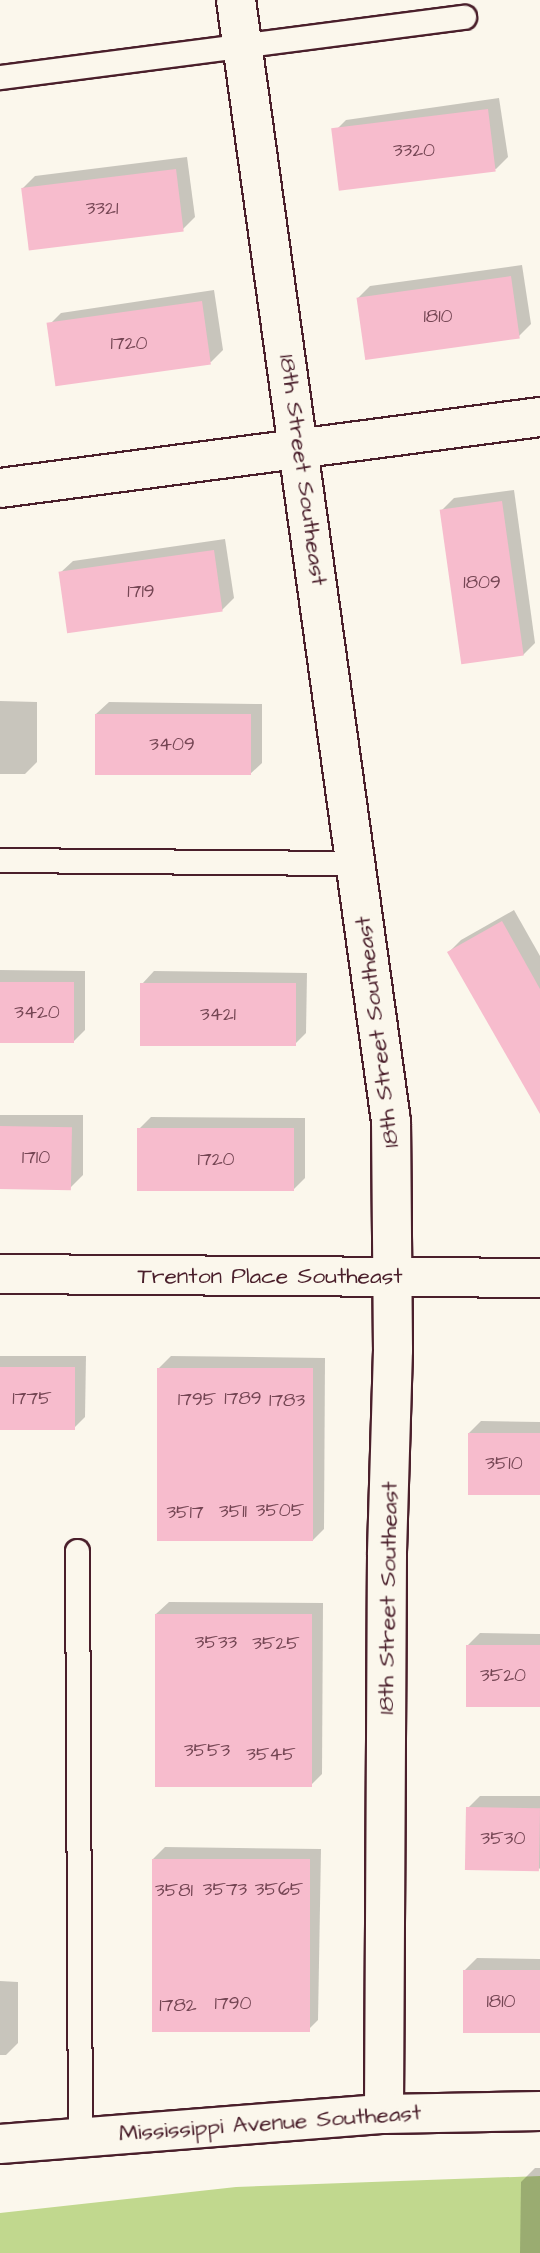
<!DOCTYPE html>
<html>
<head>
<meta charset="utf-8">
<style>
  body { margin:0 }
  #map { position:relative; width:540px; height:2253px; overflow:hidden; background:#fbf7ec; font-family:"Architects Daughter",sans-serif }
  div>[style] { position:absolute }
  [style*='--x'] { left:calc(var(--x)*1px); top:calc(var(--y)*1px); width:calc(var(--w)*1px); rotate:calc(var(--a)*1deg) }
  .green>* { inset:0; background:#c1d88e }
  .shadow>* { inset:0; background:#0003 }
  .building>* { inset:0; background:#f7bccd; transform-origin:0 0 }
  .roads { filter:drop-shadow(2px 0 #4a1f2b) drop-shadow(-2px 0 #4a1f2b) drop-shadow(0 2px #4a1f2b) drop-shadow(0 -2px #4a1f2b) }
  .lane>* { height:23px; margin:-11.5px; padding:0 11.5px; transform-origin:11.5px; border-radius:11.5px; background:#fbf7ec }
  .street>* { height:38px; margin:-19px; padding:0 19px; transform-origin:19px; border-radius:19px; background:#fbf7ec }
  .secondary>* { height:38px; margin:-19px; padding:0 19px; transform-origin:19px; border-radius:19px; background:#fbf7ec }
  span { translate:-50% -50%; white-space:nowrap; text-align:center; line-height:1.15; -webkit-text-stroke:5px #fbf7ec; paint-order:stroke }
  .number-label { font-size:19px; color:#754654 }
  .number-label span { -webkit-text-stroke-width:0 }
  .street-label { font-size:23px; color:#4a1f2b }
</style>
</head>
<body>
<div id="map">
  <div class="green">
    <i style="clip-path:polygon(540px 2176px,540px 2253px,0 2253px,0 2213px,236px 2187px)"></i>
  </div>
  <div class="shadow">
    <i style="clip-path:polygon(499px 98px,508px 157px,496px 169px,334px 132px,346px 120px)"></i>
    <i style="clip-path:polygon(187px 157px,195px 217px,183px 229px,23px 188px,35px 176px)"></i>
    <i style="clip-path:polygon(522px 265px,531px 324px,519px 336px,358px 298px,370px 286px)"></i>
    <i style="clip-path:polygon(214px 290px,223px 350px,211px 362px,49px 325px,61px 313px)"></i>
    <i style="clip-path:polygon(514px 490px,535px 643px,523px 655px,442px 510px,454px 498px)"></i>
    <i style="clip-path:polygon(225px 539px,234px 598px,222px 610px,60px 573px,73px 561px)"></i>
    <i style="clip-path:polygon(0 701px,37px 702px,37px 762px,25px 774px,0 774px)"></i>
    <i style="clip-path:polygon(109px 702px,262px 704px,262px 763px,249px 775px,96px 714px)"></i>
    <i style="clip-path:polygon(514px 910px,540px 956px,540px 1076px,449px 952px,461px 940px)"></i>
    <i style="clip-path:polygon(0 970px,85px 971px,85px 1030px,73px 1042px,0 1042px)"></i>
    <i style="clip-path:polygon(154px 971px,307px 973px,306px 1033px,294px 1045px,142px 984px)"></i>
    <i style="clip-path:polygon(0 1115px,83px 1115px,83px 1175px,71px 1187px,0 1187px)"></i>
    <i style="clip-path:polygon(151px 1117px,305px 1118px,305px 1178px,293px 1190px,139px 1129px)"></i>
    <i style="clip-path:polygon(0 1356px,86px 1356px,85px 1417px,73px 1429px,0 1428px)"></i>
    <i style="clip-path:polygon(171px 1356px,325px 1358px,324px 1529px,312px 1541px,159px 1368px)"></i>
    <i style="clip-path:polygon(481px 1421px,540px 1422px,540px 1495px,469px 1433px)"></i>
    <i style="clip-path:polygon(169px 1602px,323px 1603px,322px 1774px,310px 1786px,156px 1614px)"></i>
    <i style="clip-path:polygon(480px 1633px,540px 1634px,540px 1706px,468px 1645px)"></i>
    <i style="clip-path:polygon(480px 1796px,540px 1796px,540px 1869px,468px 1808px)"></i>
    <i style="clip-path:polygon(165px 1847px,321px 1849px,318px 2020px,306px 2032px,153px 1859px)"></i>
    <i style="clip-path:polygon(477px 1958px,540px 1959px,540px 2032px,465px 1970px)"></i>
    <i style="clip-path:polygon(0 1981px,18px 1982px,18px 2043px,6px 2055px,0 2055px)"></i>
    <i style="clip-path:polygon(535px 2168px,540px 2168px,540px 2253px,520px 2253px,521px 2182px)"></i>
  </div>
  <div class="building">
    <i style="left:488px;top:109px;width:63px;height:158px;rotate:83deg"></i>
    <i style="left:176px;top:169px;width:63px;height:156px;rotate:83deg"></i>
    <i style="left:511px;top:276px;width:63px;height:156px;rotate:82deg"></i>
    <i style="left:202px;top:301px;width:64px;height:157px;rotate:82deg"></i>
    <i style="left:502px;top:501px;width:156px;height:63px;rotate:82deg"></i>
    <i style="left:214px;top:550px;width:62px;height:157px;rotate:82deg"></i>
    <i style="left:95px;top:714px;width:156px;height:61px"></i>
    <i style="clip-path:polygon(502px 921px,540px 989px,540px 1114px,447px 952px)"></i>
    <i style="left:0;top:982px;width:74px;height:61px"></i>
    <i style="left:140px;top:983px;width:156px;height:63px"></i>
    <i style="left:0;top:1126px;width:72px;height:63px;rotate:1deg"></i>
    <i style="left:137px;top:1128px;width:157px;height:63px"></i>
    <i style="left:0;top:1367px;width:75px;height:63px"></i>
    <i style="left:157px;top:1368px;width:156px;height:173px"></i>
    <i style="left:468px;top:1433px;width:72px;height:62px"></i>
    <i style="left:155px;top:1614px;width:157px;height:173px"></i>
    <i style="left:466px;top:1645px;width:74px;height:62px"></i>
    <i style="left:466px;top:1807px;width:74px;height:63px;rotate:1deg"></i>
    <i style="left:152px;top:1859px;width:158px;height:173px"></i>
    <i style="left:463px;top:1970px;width:77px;height:63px"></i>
  </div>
  <div class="roads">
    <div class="lane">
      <i style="--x:0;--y:77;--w:468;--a:-7.4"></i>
      <i style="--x:0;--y:860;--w:357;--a:0.5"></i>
      <i style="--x:77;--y:1551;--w:584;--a:89.71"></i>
    </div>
    <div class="street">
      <i style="--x:236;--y:0;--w:1132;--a:82.13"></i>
      <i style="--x:391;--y:1121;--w:229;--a:89.5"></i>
      <i style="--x:393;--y:1350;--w:205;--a:91.7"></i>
      <i style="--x:387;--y:1555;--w:559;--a:90.31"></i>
      <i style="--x:0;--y:488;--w:545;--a:-7.49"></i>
      <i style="--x:0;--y:1274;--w:540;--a:0.42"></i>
    </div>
    <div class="secondary">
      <i style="--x:0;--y:2144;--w:385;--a:-4.5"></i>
      <i style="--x:384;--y:2114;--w:156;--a:-1.1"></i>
    </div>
  </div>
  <div class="number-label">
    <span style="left:414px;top:151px">3320</span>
    <span style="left:102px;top:209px">3321</span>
    <span style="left:438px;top:317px">1810</span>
    <span style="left:129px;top:344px">1720</span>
    <span style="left:482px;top:583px">1809</span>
    <span style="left:141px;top:592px">1719</span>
    <span style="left:172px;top:745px">3409</span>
    <span style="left:37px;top:1013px">3420</span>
    <span style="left:218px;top:1015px">3421</span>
    <span style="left:36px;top:1158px">1710</span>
    <span style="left:216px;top:1160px">1720</span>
    <span style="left:32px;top:1399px">1775</span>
    <span style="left:243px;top:1399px">1789</span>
    <span style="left:197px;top:1400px">1795</span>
    <span style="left:287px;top:1401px">1783</span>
    <span style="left:504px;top:1464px">3510</span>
    <span style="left:280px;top:1511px">3505</span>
    <span style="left:233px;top:1512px">3511</span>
    <span style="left:185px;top:1513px">3517</span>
    <span style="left:216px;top:1643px">3533</span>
    <span style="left:276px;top:1644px">3525</span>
    <span style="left:503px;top:1676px">3520</span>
    <span style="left:207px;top:1751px">3553</span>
    <span style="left:271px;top:1755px">3545</span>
    <span style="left:503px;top:1839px">3530</span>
    <span style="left:225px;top:1890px">3573</span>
    <span style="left:279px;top:1890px">3565</span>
    <span style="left:174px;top:1891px">3581</span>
    <span style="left:501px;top:2002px">1810</span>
    <span style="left:233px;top:2004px">1790</span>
    <span style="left:178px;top:2006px">1782</span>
  </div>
  <div class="street-label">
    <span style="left:303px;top:470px;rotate:82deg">18th Street Southeast</span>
    <span style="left:377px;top:1032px;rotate:-97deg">18th Street Southeast</span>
    <span style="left:270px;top:1276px">Trenton Place Southeast</span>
    <span style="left:388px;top:1598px;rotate:-89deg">18th Street Southeast</span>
    <span style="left:270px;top:2123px;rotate:-4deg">Mississippi Avenue Southeast</span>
  </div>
</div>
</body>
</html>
